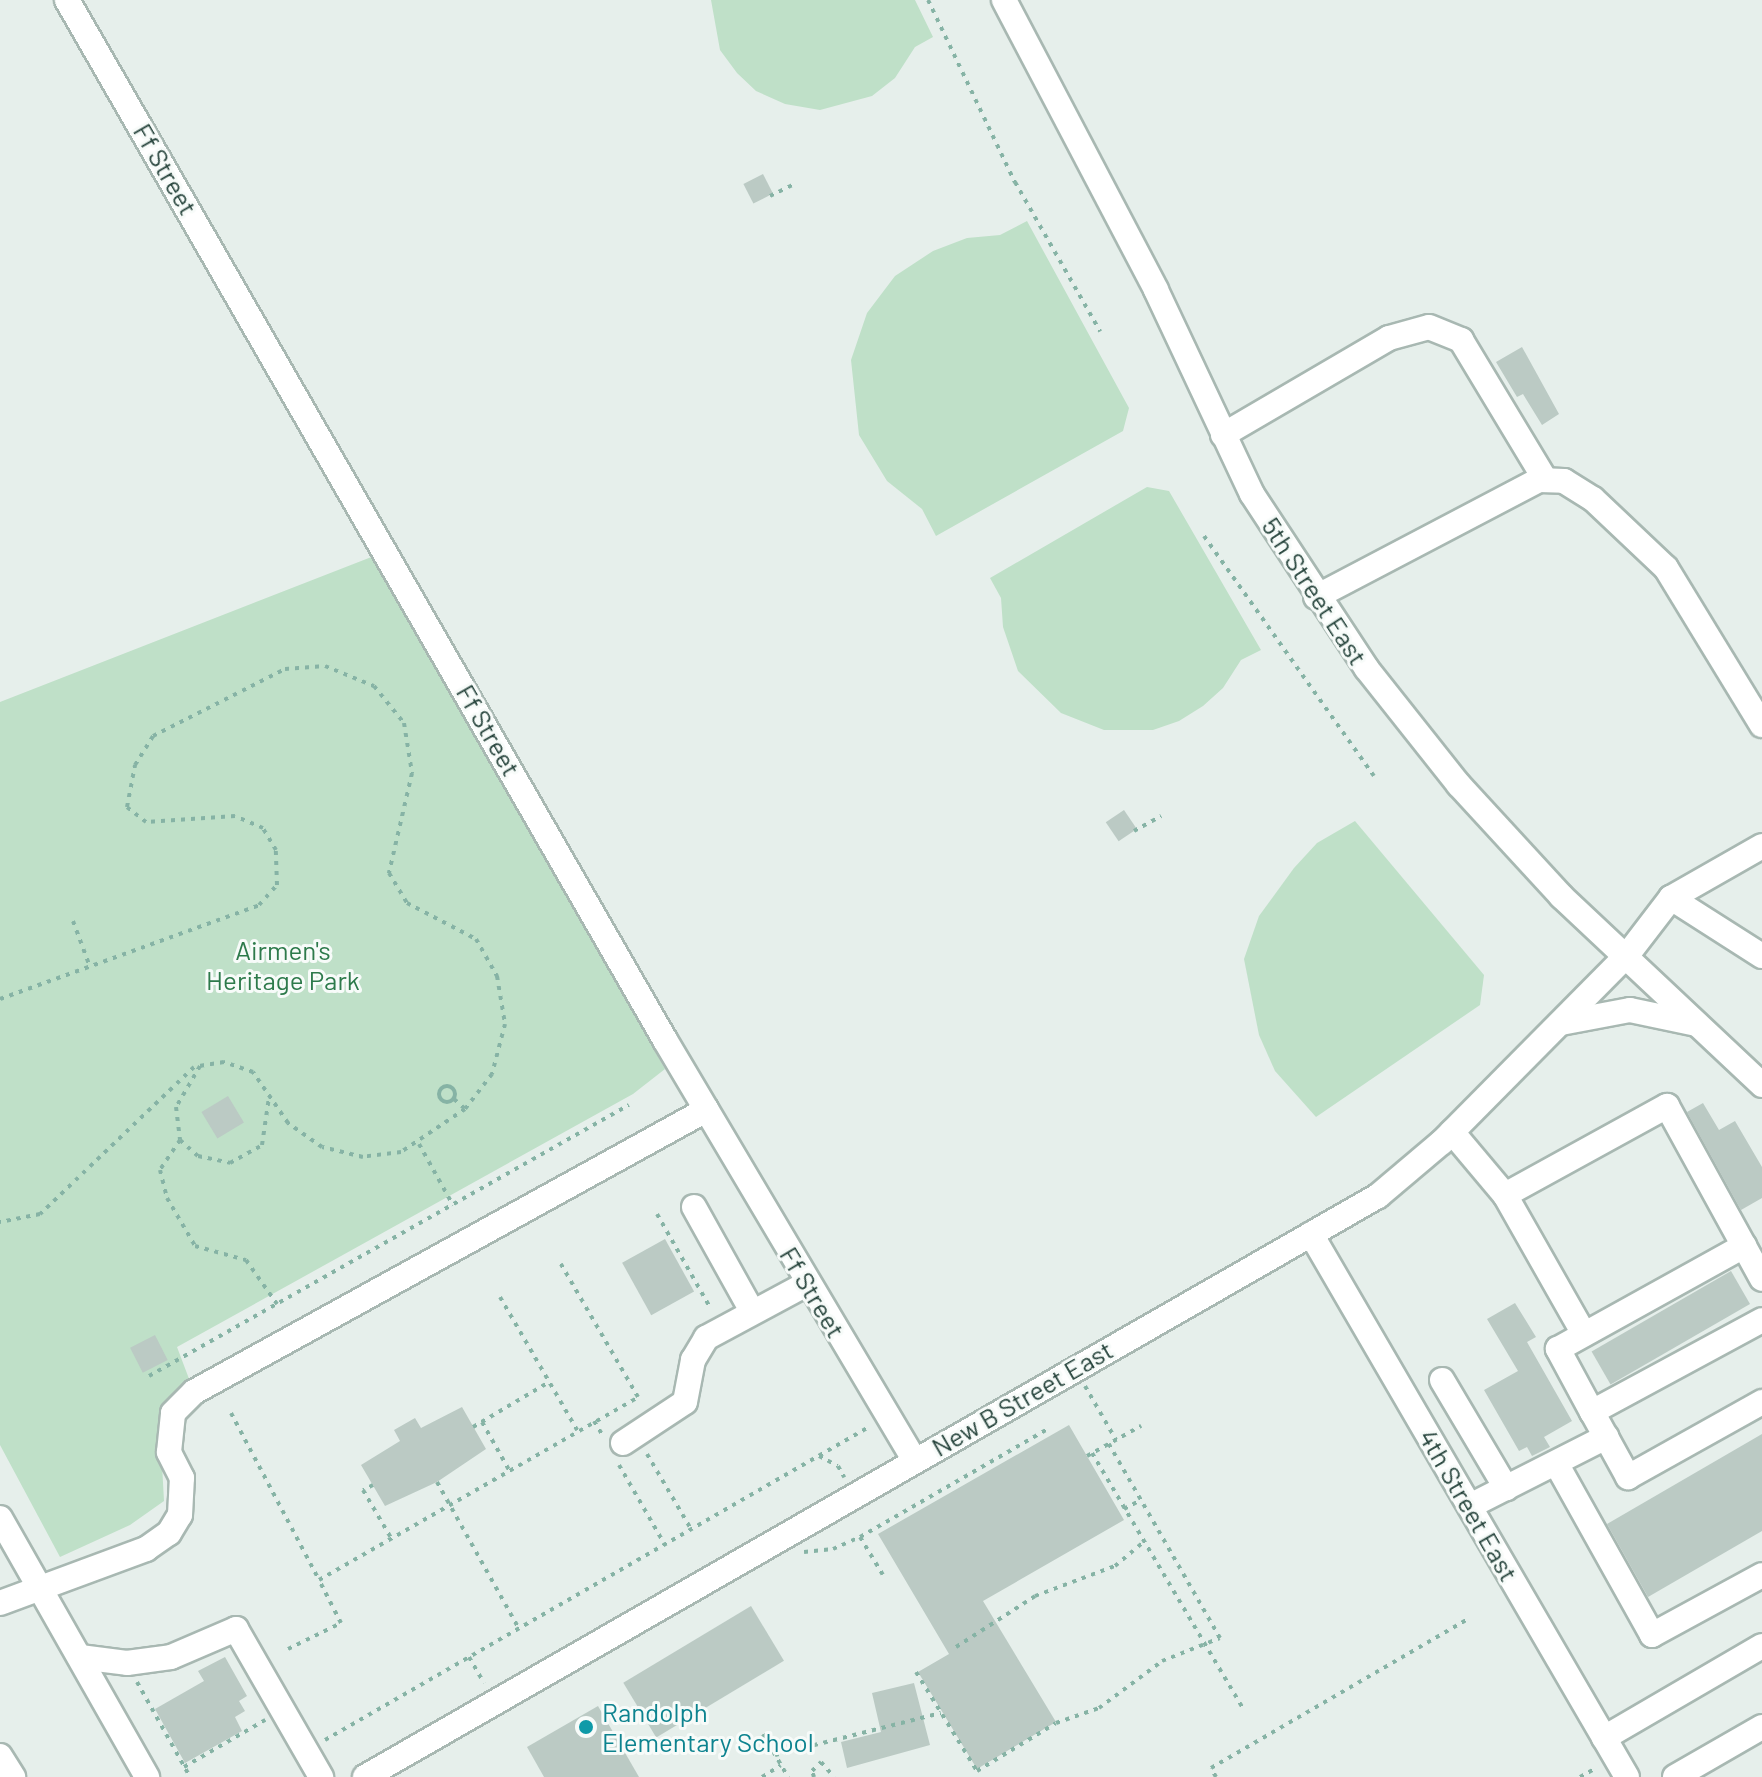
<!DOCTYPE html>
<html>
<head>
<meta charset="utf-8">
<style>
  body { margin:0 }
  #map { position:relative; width:1762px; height:1777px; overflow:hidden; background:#e6efeb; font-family:Barlow,sans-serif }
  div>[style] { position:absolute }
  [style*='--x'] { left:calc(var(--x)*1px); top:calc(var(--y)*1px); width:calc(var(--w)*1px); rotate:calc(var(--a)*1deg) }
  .green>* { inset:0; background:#bfe0c8 }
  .building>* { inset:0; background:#bbcac4; transform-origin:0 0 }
  .path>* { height:4px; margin-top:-2px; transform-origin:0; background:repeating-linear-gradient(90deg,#86b3a5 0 4px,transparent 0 10px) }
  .path>.ring { margin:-2px; padding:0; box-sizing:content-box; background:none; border:4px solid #86b3a5; border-radius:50% }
  .roads { filter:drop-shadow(2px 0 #a8b8b2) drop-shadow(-2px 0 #a8b8b2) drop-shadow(0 2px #a8b8b2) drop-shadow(0 -2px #a8b8b2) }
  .minor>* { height:24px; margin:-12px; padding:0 12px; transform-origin:12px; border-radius:12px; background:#fff }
  .dots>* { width:22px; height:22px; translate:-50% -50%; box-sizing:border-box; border:4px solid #f7fbf9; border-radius:50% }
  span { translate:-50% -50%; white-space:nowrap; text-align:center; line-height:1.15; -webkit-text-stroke:6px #f7fbf9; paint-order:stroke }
  .street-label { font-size:26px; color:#24423a }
  .park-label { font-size:26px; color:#2d7a4b }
  .culture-label { font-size:26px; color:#0d838f }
  .left { translate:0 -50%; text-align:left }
</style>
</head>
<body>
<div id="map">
  <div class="green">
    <i style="clip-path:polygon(711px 0,915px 0,933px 37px,915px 47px,895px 78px,872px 96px,820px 110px,785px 104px,756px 91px,737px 73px,720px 50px)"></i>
    <i style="clip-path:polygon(1027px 221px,1129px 408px,1123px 431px,936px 536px,922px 509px,887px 481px,859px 435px,851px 360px,867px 313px,895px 276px,933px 251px,967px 238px,1000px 235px)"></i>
    <i style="clip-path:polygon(1147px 487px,1169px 491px,1261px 650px,1241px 660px,1223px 688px,1203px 706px,1179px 721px,1153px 730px,1104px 730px,1061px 713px,1018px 671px,1003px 627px,1001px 598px,990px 578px)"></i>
    <i style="clip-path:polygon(374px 556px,665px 1069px,633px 1094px,177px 1347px,194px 1392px,162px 1464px,164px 1501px,130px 1525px,60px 1557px,0 1445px,0 702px)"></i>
    <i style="clip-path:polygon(1355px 821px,1484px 975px,1480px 1005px,1316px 1117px,1275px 1071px,1259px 1035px,1244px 959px,1259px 916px,1294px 868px,1317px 843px)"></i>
  </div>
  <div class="building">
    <i style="left:763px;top:174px;width:22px;height:22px;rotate:63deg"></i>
    <i style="clip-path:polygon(1522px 347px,1559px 414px,1542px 425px,1523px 394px,1517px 397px,1496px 362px)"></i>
    <i style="left:1124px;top:810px;width:23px;height:22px;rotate:56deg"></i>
    <i style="left:228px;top:1096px;width:31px;height:31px;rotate:59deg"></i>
    <i style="clip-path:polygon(1703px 1103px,1719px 1130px,1735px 1121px,1762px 1167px,1762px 1198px,1741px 1210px,1687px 1112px)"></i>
    <i style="left:665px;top:1239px;width:60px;height:49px;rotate:61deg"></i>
    <i style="left:1731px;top:1271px;width:38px;height:161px;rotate:60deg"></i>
    <i style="clip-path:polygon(1515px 1303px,1536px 1337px,1527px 1342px,1572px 1421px,1544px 1437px,1550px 1447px,1532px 1456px,1527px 1447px,1519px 1451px,1484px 1390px,1518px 1371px,1487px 1319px)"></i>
    <i style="left:155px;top:1335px;width:28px;height:28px;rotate:63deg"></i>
    <i style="clip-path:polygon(462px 1407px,486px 1449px,437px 1482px,385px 1506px,361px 1465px,400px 1441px,394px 1430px,415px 1418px,421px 1428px)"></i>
    <i style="clip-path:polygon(1069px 1425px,1124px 1520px,983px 1601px,1056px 1722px,977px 1769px,918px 1672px,949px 1654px,878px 1534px)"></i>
    <i style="clip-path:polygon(1762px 1434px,1762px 1531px,1648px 1597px,1607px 1524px)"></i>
    <i style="left:751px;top:1606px;width:64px;height:149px;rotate:59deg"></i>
    <i style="clip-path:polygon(225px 1657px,247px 1696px,239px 1701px,245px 1711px,235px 1717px,242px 1731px,185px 1763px,155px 1709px,204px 1681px,198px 1671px)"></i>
    <i style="clip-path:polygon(914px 1683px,930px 1745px,847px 1768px,841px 1742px,881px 1732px,872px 1693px)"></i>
    <i style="clip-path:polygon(598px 1706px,639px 1777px,544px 1777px,527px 1747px)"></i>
  </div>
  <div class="path">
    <i style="--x:928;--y:0;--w:202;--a:64.5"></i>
    <i style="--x:1015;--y:182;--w:172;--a:60.3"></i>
    <i style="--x:770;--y:196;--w:25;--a:-26"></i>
    <i style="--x:1204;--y:536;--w:294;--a:54.7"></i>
    <i style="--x:1134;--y:831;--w:31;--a:-29"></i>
    <i style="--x:73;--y:921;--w:49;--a:69.7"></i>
    <i style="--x:0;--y:999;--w:276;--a:-19.9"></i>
    <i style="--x:259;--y:905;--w:27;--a:-48"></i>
    <i style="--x:277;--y:885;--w:35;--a:-92"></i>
    <i style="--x:276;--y:850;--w:26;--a:-121"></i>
    <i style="--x:263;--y:828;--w:30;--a:-157"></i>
    <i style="--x:235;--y:816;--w:89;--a:176.1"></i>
    <i style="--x:146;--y:822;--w:24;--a:-142"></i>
    <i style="--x:127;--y:807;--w:43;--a:-79.2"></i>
    <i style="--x:135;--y:765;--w:34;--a:-58"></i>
    <i style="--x:153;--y:736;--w:148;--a:-26.9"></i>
    <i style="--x:285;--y:669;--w:40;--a:-4.3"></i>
    <i style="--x:325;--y:666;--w:53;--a:22.2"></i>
    <i style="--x:374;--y:686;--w:48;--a:51"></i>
    <i style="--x:404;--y:723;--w:51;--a:80.9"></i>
    <i style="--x:412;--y:773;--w:103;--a:103"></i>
    <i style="--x:389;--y:873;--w:35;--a:59"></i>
    <i style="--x:407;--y:903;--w:78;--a:27.6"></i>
    <i style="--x:476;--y:939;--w:43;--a:60.4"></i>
    <i style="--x:497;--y:976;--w:49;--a:80.5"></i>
    <i style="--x:505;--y:1024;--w:52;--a:104.6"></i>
    <i style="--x:492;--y:1074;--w:44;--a:127.6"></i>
    <i style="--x:465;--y:1109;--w:77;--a:146.1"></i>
    <i style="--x:401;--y:1152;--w:38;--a:173"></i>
    <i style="--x:363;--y:1157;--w:42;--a:-166.3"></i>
    <i style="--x:322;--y:1147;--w:42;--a:-144.8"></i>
    <i style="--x:288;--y:1123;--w:62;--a:-124.5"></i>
    <i style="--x:253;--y:1072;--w:31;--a:-161"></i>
    <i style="--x:224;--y:1062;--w:30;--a:171"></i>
    <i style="--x:194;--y:1067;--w:213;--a:136.3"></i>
    <i style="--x:40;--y:1214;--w:41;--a:168.7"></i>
    <i style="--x:200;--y:1066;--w:48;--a:120.3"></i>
    <i style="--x:176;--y:1107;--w:33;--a:83"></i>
    <i style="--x:180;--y:1140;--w:36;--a:124"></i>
    <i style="--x:160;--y:1170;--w:29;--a:76"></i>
    <i style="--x:167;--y:1198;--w:56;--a:59.7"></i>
    <i style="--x:195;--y:1246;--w:53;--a:15.4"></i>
    <i style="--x:246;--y:1260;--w:54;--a:54.8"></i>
    <i class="ring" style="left:439px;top:1086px;width:12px;height:12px"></i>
    <i style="--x:454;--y:1099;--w:15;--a:42"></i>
    <i style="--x:180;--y:1140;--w:24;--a:42"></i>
    <i style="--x:198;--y:1156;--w:33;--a:12"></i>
    <i style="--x:230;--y:1163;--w:37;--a:-29"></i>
    <i style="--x:262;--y:1145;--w:49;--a:-81.7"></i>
    <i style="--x:419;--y:1144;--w:70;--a:60.9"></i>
    <i style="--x:657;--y:1214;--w:109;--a:60.4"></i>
    <i style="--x:500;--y:1297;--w:154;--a:59.9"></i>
    <i style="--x:149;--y:1376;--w:551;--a:-29.45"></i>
    <i style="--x:1085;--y:1386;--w:62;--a:60.1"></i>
    <i style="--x:231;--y:1413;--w:189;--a:62.2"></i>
    <i style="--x:319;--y:1580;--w:368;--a:-29.8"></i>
    <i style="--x:638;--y:1397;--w:154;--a:-120.1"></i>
    <i style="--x:594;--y:1421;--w:17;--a:59"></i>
    <i style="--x:482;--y:1422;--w:55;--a:60.6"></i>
    <i style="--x:473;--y:1427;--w:88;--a:-30.6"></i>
    <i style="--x:1092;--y:1453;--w:295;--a:59.4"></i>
    <i style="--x:647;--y:1454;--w:87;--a:59.6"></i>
    <i style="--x:819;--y:1456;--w:21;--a:28"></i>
    <i style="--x:838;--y:1466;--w:13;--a:61"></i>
    <i style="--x:1087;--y:1456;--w:62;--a:-29.1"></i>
    <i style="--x:619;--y:1465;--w:92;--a:60.1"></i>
    <i style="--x:437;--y:1482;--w:168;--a:60.8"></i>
    <i style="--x:373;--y:1485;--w:11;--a:153"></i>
    <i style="--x:363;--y:1490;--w:56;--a:59.7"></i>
    <i style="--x:1124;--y:1509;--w:19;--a:-28"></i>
    <i style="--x:860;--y:1537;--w:44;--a:58.8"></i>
    <i style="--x:804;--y:1552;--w:29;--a:-6"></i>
    <i style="--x:833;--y:1549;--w:30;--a:-24"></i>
    <i style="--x:860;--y:1537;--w:215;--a:-29.9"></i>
    <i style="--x:956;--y:1647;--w:94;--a:-32.8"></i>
    <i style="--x:1035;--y:1596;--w:85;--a:-20.6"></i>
    <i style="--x:1115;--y:1566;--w:38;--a:-40"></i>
    <i style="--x:288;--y:1649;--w:59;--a:-26.1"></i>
    <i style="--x:341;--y:1623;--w:48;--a:-117.1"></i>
    <i style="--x:469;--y:1657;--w:30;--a:60"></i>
    <i style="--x:916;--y:1672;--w:116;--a:58.4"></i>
    <i style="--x:977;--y:1771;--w:92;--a:-31.3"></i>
    <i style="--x:1056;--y:1723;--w:46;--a:-19.2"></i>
    <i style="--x:1099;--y:1708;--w:79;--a:-36.7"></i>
    <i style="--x:1162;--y:1661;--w:62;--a:-21.6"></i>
    <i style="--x:1220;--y:1638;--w:224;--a:-119.8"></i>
    <i style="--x:137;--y:1682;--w:109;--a:60.8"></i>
    <i style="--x:763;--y:1734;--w:50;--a:59.8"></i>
    <i style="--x:325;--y:1740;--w:625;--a:-29.93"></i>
    <i style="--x:775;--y:1755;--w:171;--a:-14.2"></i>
    <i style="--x:184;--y:1767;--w:94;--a:-30.1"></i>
    <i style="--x:762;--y:1777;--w:22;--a:-32"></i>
    <i style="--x:814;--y:1777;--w:6;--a:-108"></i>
    <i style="--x:812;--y:1771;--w:13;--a:-45"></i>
    <i style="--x:821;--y:1762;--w:20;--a:49"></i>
    <i style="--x:1216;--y:1777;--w:10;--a:-119"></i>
    <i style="--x:1211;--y:1768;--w:295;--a:-30.1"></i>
    <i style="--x:1580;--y:1777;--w:18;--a:-29"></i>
  </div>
  <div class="roads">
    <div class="minor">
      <i style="--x:67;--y:0;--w:1200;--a:60.1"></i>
      <i style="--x:665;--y:1040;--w:488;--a:59.3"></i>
      <i style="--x:1004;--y:0;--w:327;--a:62.3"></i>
      <i style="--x:1156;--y:290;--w:225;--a:64.8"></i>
      <i style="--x:1252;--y:494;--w:209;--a:56.7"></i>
      <i style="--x:1367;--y:669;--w:148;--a:51.6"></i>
      <i style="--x:1459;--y:785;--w:151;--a:47.4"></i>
      <i style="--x:1561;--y:896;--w:276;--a:43.2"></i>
      <i style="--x:1223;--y:435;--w:192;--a:-30.3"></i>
      <i style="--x:1389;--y:338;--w:41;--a:-15.4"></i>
      <i style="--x:1429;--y:327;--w:35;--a:22"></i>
      <i style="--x:1461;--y:340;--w:162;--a:58.9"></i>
      <i style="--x:1316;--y:597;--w:252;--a:-27.7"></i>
      <i style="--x:1539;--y:480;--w:25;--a:2"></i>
      <i style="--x:1564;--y:481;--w:34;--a:32"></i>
      <i style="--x:1593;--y:499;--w:100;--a:43.4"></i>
      <i style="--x:1666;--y:568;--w:184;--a:58.6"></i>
      <i style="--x:1671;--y:898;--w:108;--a:32.5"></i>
      <i style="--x:1561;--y:1023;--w:70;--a:-10.7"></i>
      <i style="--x:1630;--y:1010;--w:68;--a:11.8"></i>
      <i style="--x:1452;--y:1132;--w:82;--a:49.9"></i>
      <i style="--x:694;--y:1207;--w:119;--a:60.9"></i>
      <i style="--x:1311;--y:1234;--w:628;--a:59.8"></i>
      <i style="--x:1584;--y:1334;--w:160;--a:-119.6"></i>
      <i style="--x:1505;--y:1195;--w:185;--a:-28.8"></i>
      <i style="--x:1667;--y:1106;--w:197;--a:61.2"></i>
      <i style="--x:1442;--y:1380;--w:126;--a:59.3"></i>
      <i style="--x:1592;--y:1412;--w:72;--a:-118.4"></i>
      <i style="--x:1558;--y:1349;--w:213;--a:-29"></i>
      <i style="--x:1606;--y:1437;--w:46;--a:61.2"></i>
      <i style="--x:1628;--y:1477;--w:154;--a:-29.2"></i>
      <i style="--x:623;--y:1443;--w:74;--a:-33.5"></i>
      <i style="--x:685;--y:1402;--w:43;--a:-79.2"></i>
      <i style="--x:693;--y:1360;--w:26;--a:-59"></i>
      <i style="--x:706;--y:1338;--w:116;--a:-28.3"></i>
      <i style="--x:1556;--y:1463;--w:197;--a:60.8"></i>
      <i style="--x:1652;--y:1635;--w:125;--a:-28.6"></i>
      <i style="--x:1470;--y:1506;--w:153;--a:-26.9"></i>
      <i style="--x:1606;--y:1437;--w:29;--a:-119"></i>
      <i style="--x:1592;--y:1412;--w:193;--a:-28.4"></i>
      <i style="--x:0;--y:1518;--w:298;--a:60.4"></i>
      <i style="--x:0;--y:1603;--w:156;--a:-20.3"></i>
      <i style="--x:146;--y:1549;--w:28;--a:-35"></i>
      <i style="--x:169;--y:1533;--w:21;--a:-59"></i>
      <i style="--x:180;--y:1515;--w:37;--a:-87"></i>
      <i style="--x:182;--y:1478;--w:29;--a:-117"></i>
      <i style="--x:169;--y:1452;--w:39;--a:-84"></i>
      <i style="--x:173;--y:1413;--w:30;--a:-45"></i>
      <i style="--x:194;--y:1392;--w:585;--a:-28.85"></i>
      <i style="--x:80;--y:1657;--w:47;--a:7.3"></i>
      <i style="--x:127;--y:1663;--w:44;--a:-7.8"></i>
      <i style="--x:171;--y:1657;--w:71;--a:-23.3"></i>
      <i style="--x:236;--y:1629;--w:171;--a:60.1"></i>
      <i style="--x:1604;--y:1738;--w:183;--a:-30.2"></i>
      <i style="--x:0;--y:1756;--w:25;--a:58"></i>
      <i style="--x:365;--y:1777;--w:1168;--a:-29.84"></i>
      <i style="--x:1378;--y:1196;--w:84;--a:-40.2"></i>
      <i style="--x:1442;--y:1142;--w:264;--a:-45.3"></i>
      <i style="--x:1628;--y:954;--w:71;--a:-52.5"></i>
      <i style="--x:1671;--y:898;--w:105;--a:-29.7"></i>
      <i style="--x:1675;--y:1777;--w:100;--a:-29.9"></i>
    </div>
  </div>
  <div class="dots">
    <i style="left:586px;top:1727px;background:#0f9aa8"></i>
  </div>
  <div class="street-label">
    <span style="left:166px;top:169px;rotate:60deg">Ff Street</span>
    <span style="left:1315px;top:591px;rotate:57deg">5th Street East</span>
    <span style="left:489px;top:730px;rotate:60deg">Ff Street</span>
    <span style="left:813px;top:1292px;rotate:59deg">Ff Street</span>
    <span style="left:1022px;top:1398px;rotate:-30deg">New B Street East</span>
    <span style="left:1469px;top:1505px;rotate:60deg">4th Street East</span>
  </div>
  <div class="park-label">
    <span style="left:283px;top:965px">Airmen's<br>Heritage Park</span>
  </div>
  <div class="culture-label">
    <span class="left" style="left:602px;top:1727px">Randolph<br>Elementary School</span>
  </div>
</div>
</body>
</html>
